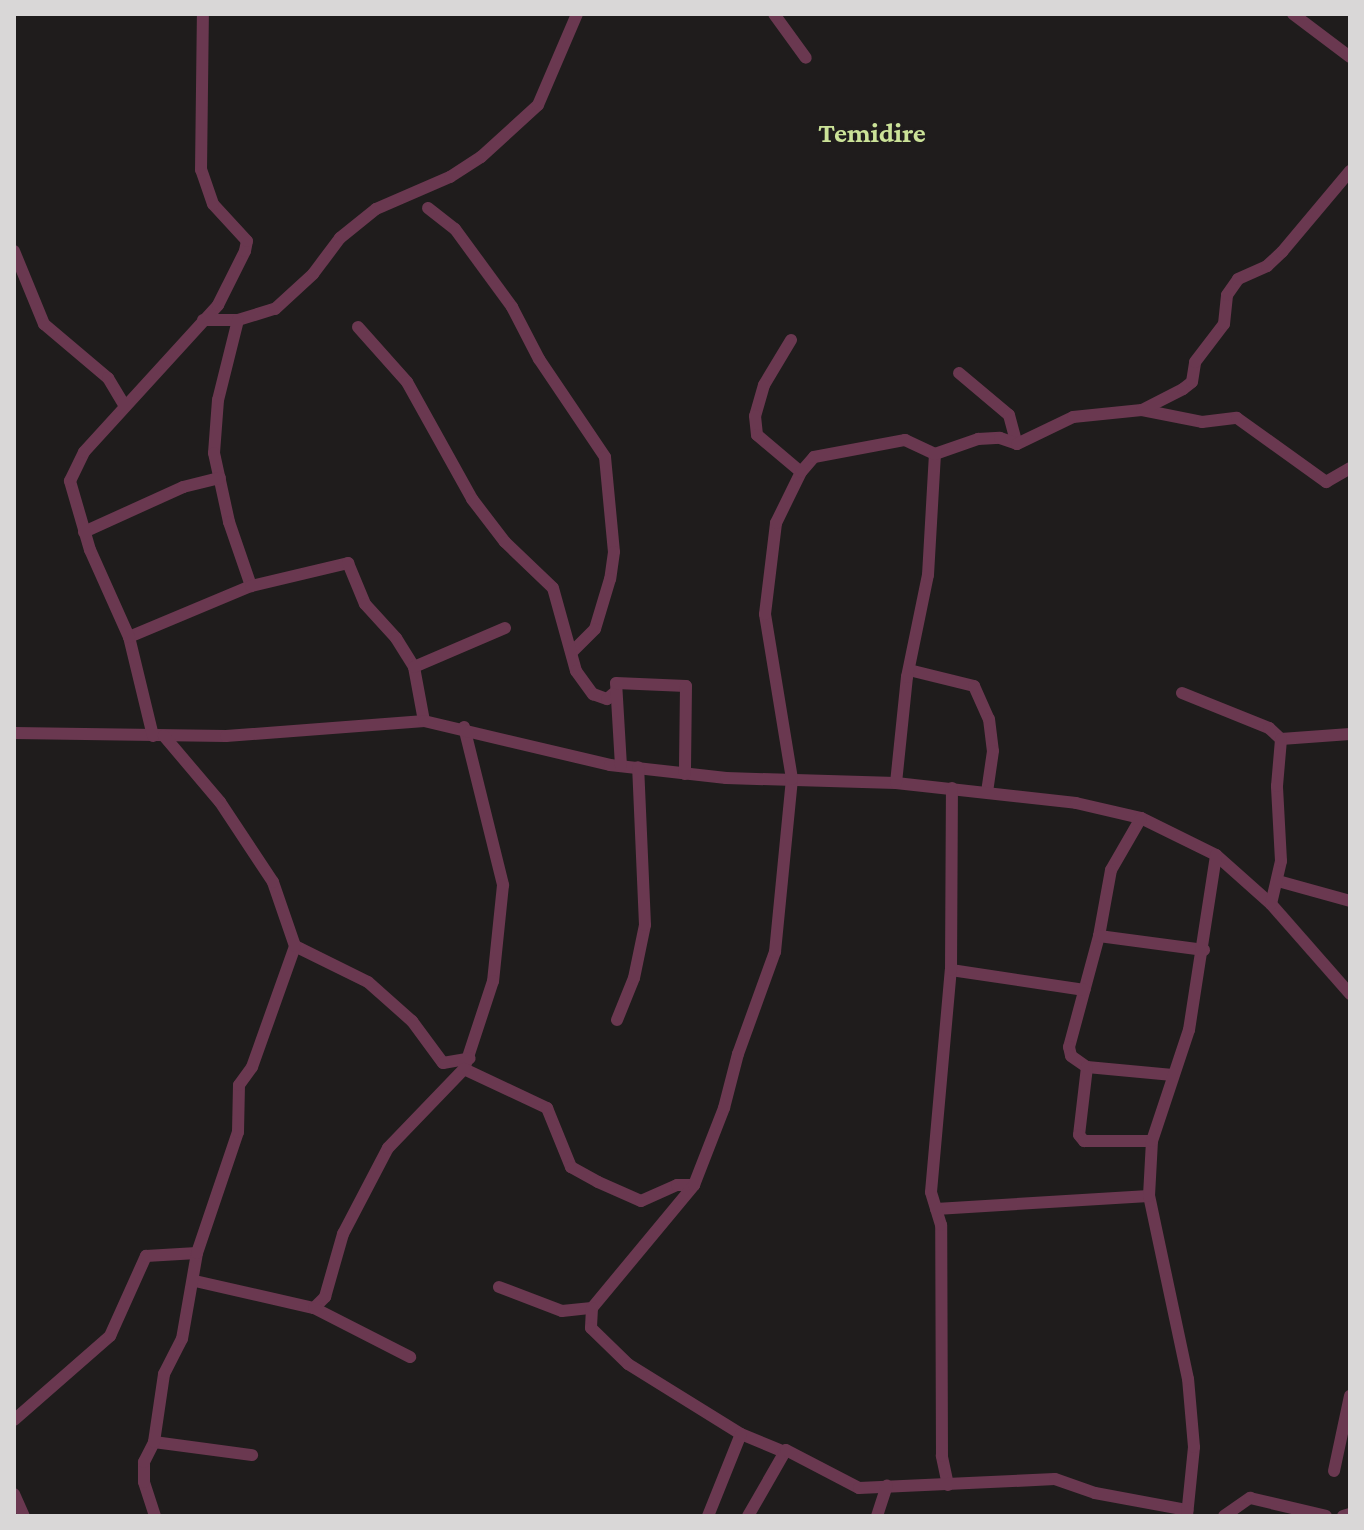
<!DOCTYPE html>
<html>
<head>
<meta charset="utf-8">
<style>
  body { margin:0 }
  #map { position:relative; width:1364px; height:1530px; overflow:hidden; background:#1f1c1c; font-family:"Crimson Pro",serif }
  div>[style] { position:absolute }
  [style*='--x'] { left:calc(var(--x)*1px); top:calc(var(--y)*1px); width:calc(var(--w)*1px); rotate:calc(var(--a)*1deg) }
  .minor>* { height:12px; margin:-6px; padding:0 6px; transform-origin:6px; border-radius:6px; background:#6a3850 }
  span { translate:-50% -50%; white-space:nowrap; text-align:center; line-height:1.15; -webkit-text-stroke:6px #1f1c1c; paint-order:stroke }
  .quarter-label { font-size:28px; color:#cbe298; font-weight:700 }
  .frame { position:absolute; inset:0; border:16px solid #d9d7d7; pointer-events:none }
</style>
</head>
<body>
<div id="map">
  <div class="minor">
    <i style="--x:774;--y:14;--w:54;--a:54"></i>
    <i style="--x:1293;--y:14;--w:71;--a:37"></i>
    <i style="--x:428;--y:208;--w:34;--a:38"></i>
    <i style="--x:455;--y:229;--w:97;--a:53.8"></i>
    <i style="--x:512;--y:307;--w:59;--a:62.6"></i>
    <i style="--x:539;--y:359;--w:118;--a:56"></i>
    <i style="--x:605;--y:457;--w:95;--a:84.6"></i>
    <i style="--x:614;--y:552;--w:27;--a:98"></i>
    <i style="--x:610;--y:579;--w:52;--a:106.7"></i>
    <i style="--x:595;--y:629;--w:33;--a:135"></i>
    <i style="--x:14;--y:251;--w:79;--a:67.7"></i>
    <i style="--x:44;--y:324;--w:84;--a:40.2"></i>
    <i style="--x:108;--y:378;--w:31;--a:59"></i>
    <i style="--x:203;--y:320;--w:35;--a:0"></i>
    <i style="--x:238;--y:320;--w:39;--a:-17"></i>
    <i style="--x:275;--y:309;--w:52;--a:-42.6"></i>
    <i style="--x:313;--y:274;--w:45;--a:-53.1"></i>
    <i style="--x:340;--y:238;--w:46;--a:-38.9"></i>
    <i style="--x:376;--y:209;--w:81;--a:-23.4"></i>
    <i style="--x:450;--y:177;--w:37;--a:-33"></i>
    <i style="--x:481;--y:157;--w:77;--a:-42.4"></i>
    <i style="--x:538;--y:105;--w:99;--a:-66.8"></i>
    <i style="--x:238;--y:320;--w:82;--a:104"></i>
    <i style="--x:218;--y:400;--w:53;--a:94.3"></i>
    <i style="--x:214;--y:453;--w:71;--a:77.7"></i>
    <i style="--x:229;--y:522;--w:68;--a:71"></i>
    <i style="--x:358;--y:327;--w:74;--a:48.3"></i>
    <i style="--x:407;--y:382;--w:134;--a:60.9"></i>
    <i style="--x:472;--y:499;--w:54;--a:52.5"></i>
    <i style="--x:505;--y:542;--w:66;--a:43.8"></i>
    <i style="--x:553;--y:588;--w:86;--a:74.5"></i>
    <i style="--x:576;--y:671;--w:29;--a:54"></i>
    <i style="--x:593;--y:694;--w:15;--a:20"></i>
    <i style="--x:607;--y:699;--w:8;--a:-40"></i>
    <i style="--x:791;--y:340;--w:52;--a:121"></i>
    <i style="--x:764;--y:385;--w:32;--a:106"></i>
    <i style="--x:755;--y:416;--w:19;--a:84"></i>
    <i style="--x:757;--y:435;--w:57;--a:40.1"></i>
    <i style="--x:959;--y:373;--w:65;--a:40"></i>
    <i style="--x:1009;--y:415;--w:30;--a:75"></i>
    <i style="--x:1142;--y:410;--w:61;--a:11.3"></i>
    <i style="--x:1202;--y:422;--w:35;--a:-7"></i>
    <i style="--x:1237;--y:418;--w:110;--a:35.7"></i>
    <i style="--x:1326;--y:482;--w:28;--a:-30"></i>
    <i style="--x:84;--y:532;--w:109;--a:-24.4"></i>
    <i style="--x:183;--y:487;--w:38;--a:-14"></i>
    <i style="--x:129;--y:637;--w:132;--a:-22.7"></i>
    <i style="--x:251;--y:586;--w:100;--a:-13.3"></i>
    <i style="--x:348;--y:563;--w:44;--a:67.5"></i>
    <i style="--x:365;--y:604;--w:46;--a:47.6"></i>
    <i style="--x:396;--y:638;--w:34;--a:58"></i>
    <i style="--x:414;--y:667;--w:55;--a:79.5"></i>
    <i style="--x:414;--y:667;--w:99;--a:-23.2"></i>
    <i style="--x:909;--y:670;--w:67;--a:13.8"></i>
    <i style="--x:974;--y:686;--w:36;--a:66"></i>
    <i style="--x:989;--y:719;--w:32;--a:83"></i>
    <i style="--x:993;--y:751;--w:41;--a:98.3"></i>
    <i style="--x:1182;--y:693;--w:94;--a:21.9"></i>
    <i style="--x:1269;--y:728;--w:16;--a:43"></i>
    <i style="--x:1281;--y:739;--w:69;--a:-4.1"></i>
    <i style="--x:464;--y:727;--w:163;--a:76.1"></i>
    <i style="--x:503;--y:885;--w:97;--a:95.9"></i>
    <i style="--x:493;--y:981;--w:93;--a:108.2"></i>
    <i style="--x:464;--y:1069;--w:92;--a:25.2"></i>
    <i style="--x:547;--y:1108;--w:64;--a:67.9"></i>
    <i style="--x:571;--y:1167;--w:31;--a:29"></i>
    <i style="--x:598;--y:1182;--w:47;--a:23.8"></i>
    <i style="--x:641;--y:1201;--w:39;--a:-24"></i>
    <i style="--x:677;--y:1185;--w:17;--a:0"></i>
    <i style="--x:14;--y:733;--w:212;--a:0.8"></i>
    <i style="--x:226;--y:736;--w:199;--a:-4.3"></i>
    <i style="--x:424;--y:721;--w:191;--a:13.3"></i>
    <i style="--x:610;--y:765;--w:117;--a:6.4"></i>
    <i style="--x:726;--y:778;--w:170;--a:1.7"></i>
    <i style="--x:896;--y:783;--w:181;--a:6.3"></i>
    <i style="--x:1076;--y:803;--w:67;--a:13"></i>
    <i style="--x:1141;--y:818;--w:84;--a:26.3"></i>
    <i style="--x:1216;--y:855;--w:74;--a:41.7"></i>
    <i style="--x:1271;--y:904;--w:120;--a:48.7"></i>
    <i style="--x:153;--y:736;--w:102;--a:-103.6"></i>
    <i style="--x:129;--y:637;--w:95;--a:-114.1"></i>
    <i style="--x:90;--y:550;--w:72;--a:-106.2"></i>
    <i style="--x:70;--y:481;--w:32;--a:-64"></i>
    <i style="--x:84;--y:452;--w:199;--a:-47.6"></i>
    <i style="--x:218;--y:305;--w:60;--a:-63.4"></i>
    <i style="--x:245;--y:251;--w:10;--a:-79"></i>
    <i style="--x:247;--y:241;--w:50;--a:-132.6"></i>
    <i style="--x:213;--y:204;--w:36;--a:-109"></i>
    <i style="--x:201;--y:170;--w:156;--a:-89.3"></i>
    <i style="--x:621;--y:766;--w:83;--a:-93.4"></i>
    <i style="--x:616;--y:683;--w:70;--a:2.5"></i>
    <i style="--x:686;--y:686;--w:88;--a:90.7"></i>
    <i style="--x:896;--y:783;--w:107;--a:-84.1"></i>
    <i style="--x:907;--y:677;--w:104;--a:-78.4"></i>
    <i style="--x:928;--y:575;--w:121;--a:-86.7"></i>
    <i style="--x:1141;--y:818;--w:60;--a:120"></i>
    <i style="--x:1111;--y:870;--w:67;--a:100.3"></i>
    <i style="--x:1099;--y:936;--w:115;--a:105.1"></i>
    <i style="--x:1069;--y:1047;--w:9;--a:77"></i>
    <i style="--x:1071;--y:1056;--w:19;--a:35"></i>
    <i style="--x:1087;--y:1067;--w:86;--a:5.3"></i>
    <i style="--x:1278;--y:881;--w:75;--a:15.5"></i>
    <i style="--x:1271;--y:904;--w:44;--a:-76.9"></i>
    <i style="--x:1281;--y:861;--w:75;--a:-93.1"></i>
    <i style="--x:1277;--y:786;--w:47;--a:-85.1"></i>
    <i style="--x:1099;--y:936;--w:106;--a:7.6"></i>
    <i style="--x:295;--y:946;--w:81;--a:26.3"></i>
    <i style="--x:368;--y:982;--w:59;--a:41.6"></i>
    <i style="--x:412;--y:1021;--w:52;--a:53.6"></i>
    <i style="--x:443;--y:1063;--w:27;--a:-10"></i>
    <i style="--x:951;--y:970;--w:135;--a:8.5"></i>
    <i style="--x:617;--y:1020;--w:45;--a:-68"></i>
    <i style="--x:634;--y:978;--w:54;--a:-78.3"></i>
    <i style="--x:645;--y:925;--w:158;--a:-92.5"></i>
    <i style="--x:1087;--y:1067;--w:68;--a:96.7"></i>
    <i style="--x:1079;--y:1135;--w:8;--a:50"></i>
    <i style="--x:1084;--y:1141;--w:68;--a:0"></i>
    <i style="--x:936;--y:1209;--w:213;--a:-3.5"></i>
    <i style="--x:195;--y:1281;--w:122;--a:12.8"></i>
    <i style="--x:314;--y:1308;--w:16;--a:-45"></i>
    <i style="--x:325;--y:1297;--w:66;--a:-74.1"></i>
    <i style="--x:343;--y:1234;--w:97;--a:-62.4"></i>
    <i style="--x:388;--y:1148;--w:110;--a:-46.1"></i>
    <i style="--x:499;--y:1287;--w:67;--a:20.9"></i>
    <i style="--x:562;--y:1311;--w:30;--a:-6"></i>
    <i style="--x:592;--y:1308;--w:160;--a:-50.3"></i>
    <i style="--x:694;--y:1185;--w:83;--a:-68.7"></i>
    <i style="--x:724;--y:1108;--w:56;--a:-75.5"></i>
    <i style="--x:738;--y:1054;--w:109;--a:-70.1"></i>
    <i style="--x:775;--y:952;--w:174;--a:-84.4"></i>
    <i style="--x:792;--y:779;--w:167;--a:-99.3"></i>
    <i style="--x:765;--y:614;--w:92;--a:-83.1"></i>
    <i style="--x:776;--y:523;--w:57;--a:-63.9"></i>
    <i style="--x:801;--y:472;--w:20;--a:-49"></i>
    <i style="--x:814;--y:457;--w:93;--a:-10.6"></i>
    <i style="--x:905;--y:440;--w:33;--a:25"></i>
    <i style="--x:935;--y:454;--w:46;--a:-19.2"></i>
    <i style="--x:978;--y:439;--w:22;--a:-3"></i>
    <i style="--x:1000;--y:438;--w:18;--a:19"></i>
    <i style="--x:1017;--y:444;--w:62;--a:-25.7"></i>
    <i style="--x:1073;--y:417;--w:69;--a:-5.8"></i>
    <i style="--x:1142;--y:410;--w:46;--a:-27.1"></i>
    <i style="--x:1183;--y:389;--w:11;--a:-38"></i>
    <i style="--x:1192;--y:382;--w:20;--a:-81"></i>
    <i style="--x:1195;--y:362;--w:48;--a:-52.7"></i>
    <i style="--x:1224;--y:324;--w:29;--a:-84"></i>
    <i style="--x:1227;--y:295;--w:19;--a:-55"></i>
    <i style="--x:1238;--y:279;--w:32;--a:-24"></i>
    <i style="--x:1267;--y:266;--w:21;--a:-43"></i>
    <i style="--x:1282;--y:252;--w:106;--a:-50"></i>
    <i style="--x:314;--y:1308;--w:108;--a:27"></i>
    <i style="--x:592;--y:1308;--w:20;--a:93"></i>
    <i style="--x:591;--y:1328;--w:52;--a:44.2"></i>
    <i style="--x:628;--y:1364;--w:133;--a:31.8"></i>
    <i style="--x:741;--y:1434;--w:44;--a:22.5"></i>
    <i style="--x:14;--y:1420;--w:128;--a:-41.2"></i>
    <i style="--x:110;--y:1336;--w:88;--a:-65.8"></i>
    <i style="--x:146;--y:1256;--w:51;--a:-3.4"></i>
    <i style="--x:154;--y:1442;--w:99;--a:7.6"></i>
    <i style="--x:1334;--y:1471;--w:77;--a:-78"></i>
    <i style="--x:948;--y:1485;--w:30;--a:-102"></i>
    <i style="--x:942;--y:1456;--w:231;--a:-90.2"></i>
    <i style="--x:941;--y:1225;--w:34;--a:-107"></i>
    <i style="--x:931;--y:1192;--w:223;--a:-84.9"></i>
    <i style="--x:951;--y:970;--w:182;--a:-89.7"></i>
    <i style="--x:14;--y:1494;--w:24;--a:66"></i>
    <i style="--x:155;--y:1516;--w:36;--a:-108"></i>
    <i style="--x:144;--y:1482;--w:20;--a:-90"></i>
    <i style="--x:144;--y:1462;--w:22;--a:-63"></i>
    <i style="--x:154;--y:1442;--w:69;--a:-81.6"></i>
    <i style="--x:164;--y:1374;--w:39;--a:-63"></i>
    <i style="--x:182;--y:1339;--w:87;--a:-80.1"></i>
    <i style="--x:197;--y:1253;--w:128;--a:-71.3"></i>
    <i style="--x:238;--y:1132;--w:47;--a:-88.8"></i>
    <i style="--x:239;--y:1085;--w:22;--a:-54"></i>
    <i style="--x:252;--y:1067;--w:128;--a:-70.4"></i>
    <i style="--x:295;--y:946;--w:68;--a:-109"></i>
    <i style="--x:273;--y:882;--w:96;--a:-123.5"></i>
    <i style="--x:220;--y:802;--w:87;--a:-130.3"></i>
    <i style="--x:708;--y:1516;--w:88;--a:-68.1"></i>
    <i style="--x:748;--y:1516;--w:76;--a:-60.1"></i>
    <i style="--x:786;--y:1450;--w:82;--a:27.5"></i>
    <i style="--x:859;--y:1488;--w:196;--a:-2.6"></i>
    <i style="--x:1055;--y:1479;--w:42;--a:19.3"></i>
    <i style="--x:1095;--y:1493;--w:94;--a:10.5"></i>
    <i style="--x:877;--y:1516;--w:32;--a:-72"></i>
    <i style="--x:1187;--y:1516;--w:69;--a:-84.2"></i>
    <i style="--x:1194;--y:1447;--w:68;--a:-95"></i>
    <i style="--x:1188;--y:1379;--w:187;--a:-102"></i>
    <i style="--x:1149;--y:1196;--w:55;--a:-86.9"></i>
    <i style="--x:1152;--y:1141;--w:117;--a:-71.6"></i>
    <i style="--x:1189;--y:1030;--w:177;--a:-81.2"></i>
    <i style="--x:1224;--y:1516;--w:32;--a:-35"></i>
    <i style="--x:1250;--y:1498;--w:78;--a:13.3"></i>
    <i style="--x:1343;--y:1516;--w:7;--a:-16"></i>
  </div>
  <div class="quarter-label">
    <span style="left:872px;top:133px">Temidire</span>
  </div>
  <div class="frame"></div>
</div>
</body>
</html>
